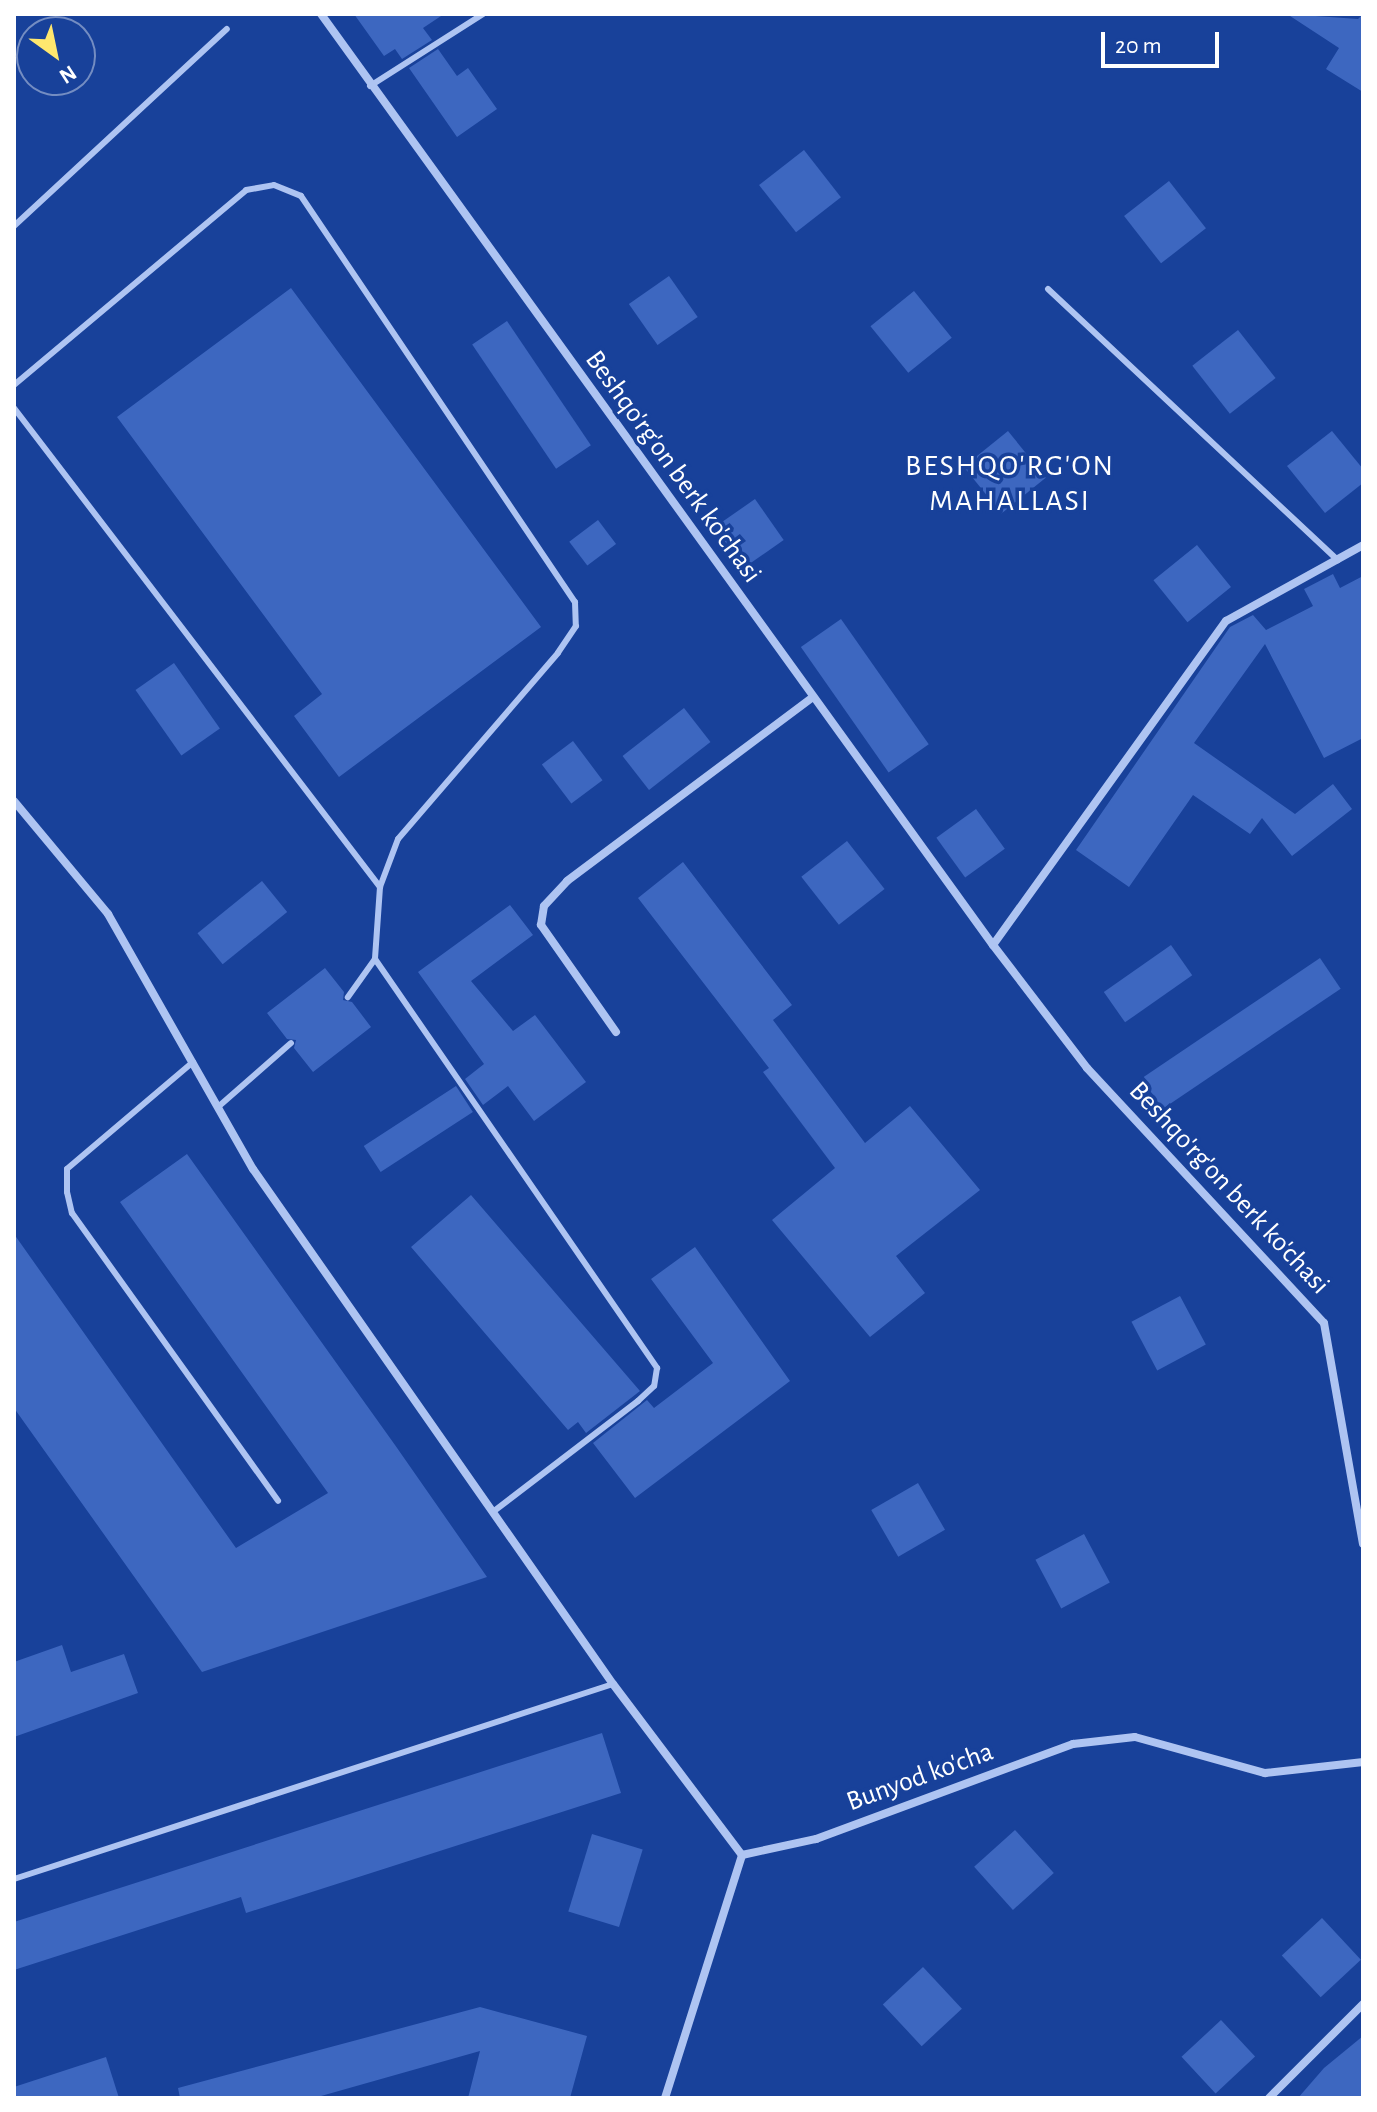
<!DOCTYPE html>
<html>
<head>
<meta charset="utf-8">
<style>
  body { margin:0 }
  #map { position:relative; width:1377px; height:2112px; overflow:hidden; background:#18419a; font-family:"Alegreya Sans",sans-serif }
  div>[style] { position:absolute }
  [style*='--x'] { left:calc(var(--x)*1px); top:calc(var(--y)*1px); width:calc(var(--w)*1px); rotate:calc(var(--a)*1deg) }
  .building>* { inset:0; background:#3d67c0; transform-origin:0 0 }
  .service>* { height:6px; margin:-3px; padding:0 3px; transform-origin:3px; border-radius:3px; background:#aec4f2 }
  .minor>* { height:8px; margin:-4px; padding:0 4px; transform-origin:4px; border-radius:4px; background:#aec4f2 }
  span { translate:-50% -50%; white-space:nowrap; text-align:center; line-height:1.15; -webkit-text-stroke:7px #18419a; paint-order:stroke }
  .street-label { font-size:28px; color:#fff }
  .neighbourhood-label { font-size:30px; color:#fff; letter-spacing:2px }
  .frame { position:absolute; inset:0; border:16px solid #fff; pointer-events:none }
  .north { position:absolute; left:16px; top:16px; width:80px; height:80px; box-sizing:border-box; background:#18419a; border:2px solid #748dc2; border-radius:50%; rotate:147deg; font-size:22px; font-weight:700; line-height:32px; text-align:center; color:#fff }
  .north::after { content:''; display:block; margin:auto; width:28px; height:36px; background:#ffe76e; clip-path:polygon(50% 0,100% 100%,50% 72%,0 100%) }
  .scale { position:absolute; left:1101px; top:32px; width:118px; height:36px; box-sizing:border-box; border:4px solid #fff; border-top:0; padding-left:10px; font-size:24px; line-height:28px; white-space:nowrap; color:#fff; -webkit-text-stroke:6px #18419a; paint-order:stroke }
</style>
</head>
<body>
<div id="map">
  <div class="building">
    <i style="clip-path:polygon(354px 14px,444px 14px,423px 28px,432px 40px,402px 59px,395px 49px,384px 56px)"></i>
    <i style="clip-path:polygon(1287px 14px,1358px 19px,1363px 14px,1363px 92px,1326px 69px,1339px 48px)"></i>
    <i style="clip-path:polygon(438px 49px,457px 76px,468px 68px,497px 109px,457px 137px,409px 68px)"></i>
    <i style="left:804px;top:150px;width:60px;height:57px;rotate:52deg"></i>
    <i style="left:1169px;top:181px;width:60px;height:57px;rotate:52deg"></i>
    <i style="left:669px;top:276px;width:50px;height:49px;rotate:55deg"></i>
    <i style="clip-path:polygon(291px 288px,541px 627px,339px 777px,294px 716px,322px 694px,117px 417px)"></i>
    <i style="left:914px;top:291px;width:60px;height:56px;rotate:51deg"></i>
    <i style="left:507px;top:321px;width:150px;height:42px;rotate:56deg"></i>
    <i style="left:1238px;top:330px;width:61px;height:58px;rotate:52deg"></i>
    <i style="left:1008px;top:431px;width:60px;height:57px;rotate:51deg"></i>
    <i style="clip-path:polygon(1332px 431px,1363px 469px,1363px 483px,1325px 513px,1287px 466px)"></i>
    <i style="left:755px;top:499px;width:50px;height:49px;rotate:55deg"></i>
    <i style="left:598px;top:520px;width:30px;height:36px;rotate:53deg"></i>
    <i style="left:1197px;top:545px;width:54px;height:56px;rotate:51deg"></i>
    <i style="clip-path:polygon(1333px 574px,1340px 588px,1363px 576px,1363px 738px,1324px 758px,1265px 644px,1194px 743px,1295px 814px,1333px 784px,1352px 809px,1292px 856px,1262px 818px,1250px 834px,1193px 795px,1129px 887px,1076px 850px,1230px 627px,1253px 615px,1266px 630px,1313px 606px,1304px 589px)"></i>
    <i style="left:841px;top:619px;width:153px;height:49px;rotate:55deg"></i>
    <i style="left:174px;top:663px;width:80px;height:47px;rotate:55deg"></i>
    <i style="left:684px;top:708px;width:43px;height:78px;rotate:52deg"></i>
    <i style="left:573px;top:741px;width:49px;height:39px;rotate:53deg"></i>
    <i style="left:976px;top:809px;width:49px;height:49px;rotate:54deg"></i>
    <i style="left:847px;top:841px;width:61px;height:58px;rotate:52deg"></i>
    <i style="clip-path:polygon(683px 862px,792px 1005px,773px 1020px,865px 1143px,910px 1106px,980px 1190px,896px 1256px,925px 1293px,870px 1337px,772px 1220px,835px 1168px,763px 1072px,769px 1068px,638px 898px)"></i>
    <i style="left:262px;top:881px;width:40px;height:83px;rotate:51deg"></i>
    <i style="clip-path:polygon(510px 905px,533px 935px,471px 981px,513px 1031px,535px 1015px,586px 1082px,534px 1121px,508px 1086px,483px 1105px,465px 1079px,484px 1064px,418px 972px)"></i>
    <i style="left:1171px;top:945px;width:37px;height:82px;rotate:55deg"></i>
    <i style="left:1320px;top:958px;width:37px;height:215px;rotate:56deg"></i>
    <i style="clip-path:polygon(325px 968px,344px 992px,343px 1000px,352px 1002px,371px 1027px,313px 1072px,294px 1048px,296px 1040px,287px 1039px,267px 1013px)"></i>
    <i style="left:456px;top:1086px;width:31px;height:110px;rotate:57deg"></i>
    <i style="clip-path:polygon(187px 1154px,395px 1445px,487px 1577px,202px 1672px,14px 1408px,14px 1234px,236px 1548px,328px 1493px,120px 1202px)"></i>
    <i style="clip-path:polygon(471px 1195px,640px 1391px,586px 1433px,578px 1422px,568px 1430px,411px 1247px)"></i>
    <i style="clip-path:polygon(695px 1247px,790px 1381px,635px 1498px,593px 1443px,647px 1400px,654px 1408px,713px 1363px,651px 1279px)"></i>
    <i style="left:1180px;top:1296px;width:55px;height:55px;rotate:62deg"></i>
    <i style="left:918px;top:1483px;width:54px;height:54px;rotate:60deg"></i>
    <i style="left:1084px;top:1534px;width:55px;height:55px;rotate:62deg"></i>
    <i style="clip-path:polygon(62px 1645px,71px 1672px,124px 1654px,138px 1693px,14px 1737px,14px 1662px)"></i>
    <i style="clip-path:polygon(602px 1733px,621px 1793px,246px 1913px,241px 1897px,14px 1970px,14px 1922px)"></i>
    <i style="left:1015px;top:1830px;width:58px;height:55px;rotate:48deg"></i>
    <i style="left:592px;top:1834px;width:53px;height:81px;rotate:17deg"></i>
    <i style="left:1322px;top:1918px;width:57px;height:55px;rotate:47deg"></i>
    <i style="left:923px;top:1967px;width:57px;height:55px;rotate:47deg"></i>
    <i style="clip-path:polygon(480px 2007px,587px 2036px,570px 2098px,468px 2098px,480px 2051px,314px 2098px,180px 2098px,178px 2088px)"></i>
    <i style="left:1221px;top:2020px;width:50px;height:54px;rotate:47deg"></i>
    <i style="clip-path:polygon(1363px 2036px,1363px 2098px,1298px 2098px,1324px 2068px)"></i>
    <i style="clip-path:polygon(106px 2057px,119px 2098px,14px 2098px,14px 2087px)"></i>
  </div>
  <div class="service">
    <i style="--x:370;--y:86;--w:134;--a:-32.5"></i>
    <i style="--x:14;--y:226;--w:290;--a:-42.8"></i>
    <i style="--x:1048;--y:289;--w:397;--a:43.1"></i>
    <i style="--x:14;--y:385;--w:303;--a:-40"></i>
    <i style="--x:246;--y:190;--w:28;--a:-10"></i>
    <i style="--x:274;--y:185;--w:29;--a:22"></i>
    <i style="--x:301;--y:196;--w:490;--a:56"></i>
    <i style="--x:575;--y:602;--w:24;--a:88"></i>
    <i style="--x:576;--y:626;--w:32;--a:124"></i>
    <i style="--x:558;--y:653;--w:245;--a:130.7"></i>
    <i style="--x:398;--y:839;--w:51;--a:110.6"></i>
    <i style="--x:380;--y:887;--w:72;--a:94"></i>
    <i style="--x:375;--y:959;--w:47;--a:125.4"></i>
    <i style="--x:14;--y:408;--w:603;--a:52.62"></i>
    <i style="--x:375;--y:959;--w:497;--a:55.4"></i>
    <i style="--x:657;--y:1368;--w:18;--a:99"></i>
    <i style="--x:654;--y:1386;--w:22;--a:137"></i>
    <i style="--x:638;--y:1401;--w:183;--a:142.6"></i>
    <i style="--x:193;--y:1062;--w:165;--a:139.7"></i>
    <i style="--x:67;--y:1169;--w:23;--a:90"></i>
    <i style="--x:67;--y:1192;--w:22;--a:77"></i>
    <i style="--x:72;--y:1213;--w:354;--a:54.4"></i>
    <i style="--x:218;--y:1107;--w:97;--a:-41.2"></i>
    <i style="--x:14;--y:1879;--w:630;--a:-18.03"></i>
  </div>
  <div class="minor">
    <i style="--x:321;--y:14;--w:1148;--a:54.18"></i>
    <i style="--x:993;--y:945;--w:155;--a:52.6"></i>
    <i style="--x:1087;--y:1068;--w:348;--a:47.1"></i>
    <i style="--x:1324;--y:1323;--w:224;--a:80"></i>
    <i style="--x:14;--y:801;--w:147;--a:50.2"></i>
    <i style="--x:108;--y:914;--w:293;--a:60.4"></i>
    <i style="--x:253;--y:1169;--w:628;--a:55.05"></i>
    <i style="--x:613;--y:1684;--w:214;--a:53"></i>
    <i style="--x:993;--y:945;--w:399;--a:-54.3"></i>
    <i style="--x:1226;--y:621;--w:157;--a:-29"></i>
    <i style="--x:616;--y:1032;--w:131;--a:-125"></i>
    <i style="--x:541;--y:925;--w:19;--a:-81"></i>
    <i style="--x:544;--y:906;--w:34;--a:-47"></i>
    <i style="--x:567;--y:881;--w:307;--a:-36.8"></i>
    <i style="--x:665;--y:2098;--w:255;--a:-72.4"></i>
    <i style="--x:742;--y:1855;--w:76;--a:-12.2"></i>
    <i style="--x:816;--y:1839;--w:274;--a:-20.3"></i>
    <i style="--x:1073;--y:1744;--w:62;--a:-6.4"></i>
    <i style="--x:1135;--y:1737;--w:135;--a:15.5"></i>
    <i style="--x:1265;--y:1773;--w:99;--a:-6.4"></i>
    <i style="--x:1269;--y:2098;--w:133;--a:-45"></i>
  </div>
  <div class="street-label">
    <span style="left:673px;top:467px;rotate:54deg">Beshqo'rg'on berk ko'chasi</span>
    <span style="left:1229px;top:1188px;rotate:47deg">Beshqo'rg'on berk ko'chasi</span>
    <span style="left:920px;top:1777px;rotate:-20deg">Bunyod ko'cha</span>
  </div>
  <div class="neighbourhood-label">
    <span style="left:1010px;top:483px">BESHQO'RG'ON<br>MAHALLASI</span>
  </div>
  <div class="frame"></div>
  <div class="north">N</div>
  <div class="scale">20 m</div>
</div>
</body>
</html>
